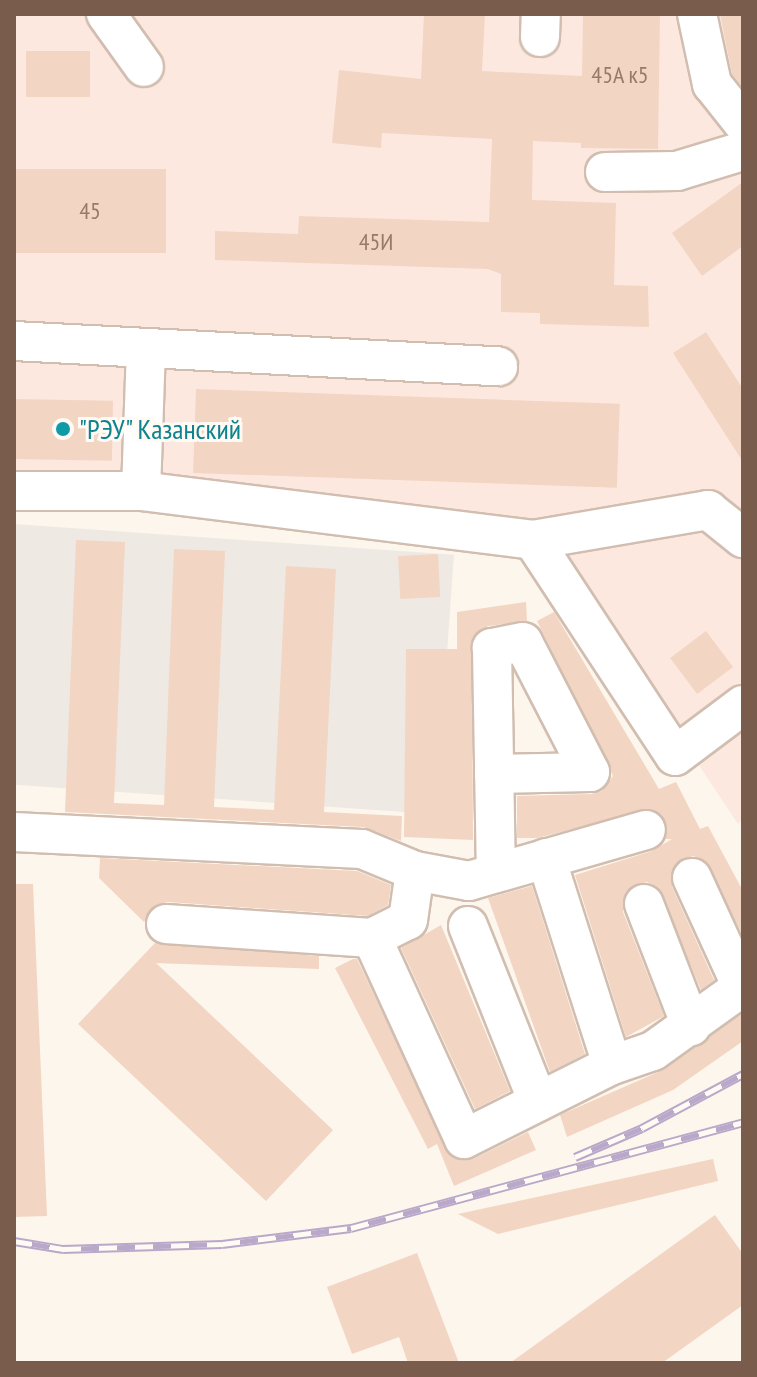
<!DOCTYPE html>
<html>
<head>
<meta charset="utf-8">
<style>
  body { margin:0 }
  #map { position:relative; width:757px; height:1377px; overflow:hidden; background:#fdf6ec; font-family:"PT Sans Narrow",sans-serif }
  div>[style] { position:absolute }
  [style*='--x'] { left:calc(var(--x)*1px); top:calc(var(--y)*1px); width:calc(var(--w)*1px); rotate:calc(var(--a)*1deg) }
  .commercial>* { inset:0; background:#fde8e0 }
  .industrial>* { inset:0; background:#efe9e4; transform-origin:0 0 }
  .building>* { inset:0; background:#f3d5c3; transform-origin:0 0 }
  .roads { filter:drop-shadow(2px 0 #d1beb0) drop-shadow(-2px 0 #d1beb0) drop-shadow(0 2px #d1beb0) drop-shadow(0 -2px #d1beb0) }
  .minor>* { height:38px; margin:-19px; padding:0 19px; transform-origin:19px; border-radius:19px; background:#fff }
  .rail>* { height:9px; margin-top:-4.5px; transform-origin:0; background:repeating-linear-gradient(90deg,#fffaf3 0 18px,#b9a8c9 0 36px); box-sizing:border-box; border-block:2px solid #b9a8c9 }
  .dots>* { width:22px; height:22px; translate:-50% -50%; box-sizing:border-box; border:4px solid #fffaf3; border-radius:50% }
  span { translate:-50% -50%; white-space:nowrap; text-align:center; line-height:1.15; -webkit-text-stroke:6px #fffaf3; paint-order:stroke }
  .number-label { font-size:24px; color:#987a6a }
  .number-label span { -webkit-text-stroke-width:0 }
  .culture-label { font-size:28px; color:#0d838f }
  .left { translate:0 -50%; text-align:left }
  .frame { position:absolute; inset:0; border:16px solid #7a5c4d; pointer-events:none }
</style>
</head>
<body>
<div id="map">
  <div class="commercial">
    <i style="clip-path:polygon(14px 14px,743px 14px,743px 819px,738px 824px,536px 520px,14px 509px)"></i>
  </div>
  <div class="industrial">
    <i style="left:14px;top:524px;width:441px;height:260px;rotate:4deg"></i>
  </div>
  <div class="building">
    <i style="clip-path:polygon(424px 14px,485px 14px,482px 71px,582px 76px,583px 14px,660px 14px,658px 149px,581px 148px,581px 143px,533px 141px,532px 200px,616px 203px,614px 285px,648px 286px,649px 327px,540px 324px,540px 313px,501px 312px,501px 274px,488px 269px,215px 260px,215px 231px,298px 234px,299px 216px,489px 222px,492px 139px,382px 133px,381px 148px,332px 143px,339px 70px,421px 79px)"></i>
    <i style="clip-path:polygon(720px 14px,743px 14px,743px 88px,732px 74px)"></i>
    <i style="left:26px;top:51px;width:64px;height:46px"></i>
    <i style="left:14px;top:169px;width:152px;height:84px"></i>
    <i style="clip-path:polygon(743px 182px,743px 246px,702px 276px,672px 233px)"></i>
    <i style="clip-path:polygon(706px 332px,743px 389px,743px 462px,673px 353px)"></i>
    <i style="left:196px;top:389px;width:424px;height:84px;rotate:2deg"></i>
    <i style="left:14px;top:399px;width:99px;height:60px;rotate:1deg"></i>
    <i style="clip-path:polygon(76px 540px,125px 542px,114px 803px,164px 805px,174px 549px,225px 551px,214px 807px,274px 810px,286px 566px,336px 569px,324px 812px,402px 816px,401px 841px,363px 827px,65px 812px)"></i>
    <i style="left:438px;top:554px;width:43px;height:40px;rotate:87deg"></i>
    <i style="clip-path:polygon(526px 602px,527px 621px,488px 626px,472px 639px,473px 840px,404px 837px,406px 649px,457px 649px,457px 612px)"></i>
    <i style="clip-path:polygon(554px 612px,659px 789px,676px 782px,700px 829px,708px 826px,743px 891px,743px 936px,705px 861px,693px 856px,674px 866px,672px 887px,714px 980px,701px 990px,658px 887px,647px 882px,626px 891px,623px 912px,664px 1016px,626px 1037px,575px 875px,652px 851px,672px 839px,665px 839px,662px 815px,651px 809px,537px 838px,517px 838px,517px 796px,591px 794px,602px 791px,613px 776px,537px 621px)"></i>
    <i style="left:706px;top:631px;width:45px;height:45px;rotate:53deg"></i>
    <i style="clip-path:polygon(100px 858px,357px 871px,391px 885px,388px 905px,368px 916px,168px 902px,156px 905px,144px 922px,99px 878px)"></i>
    <i style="clip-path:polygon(14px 884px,33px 884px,47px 1216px,14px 1217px)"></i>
    <i style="clip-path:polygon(532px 886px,585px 1054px,550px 1072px,488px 898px)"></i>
    <i style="clip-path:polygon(441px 925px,510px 1091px,475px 1109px,401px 948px)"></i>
    <i style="clip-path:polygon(155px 943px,319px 956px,319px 969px,156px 963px,333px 1130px,266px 1201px,78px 1024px)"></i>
    <i style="clip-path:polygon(353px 959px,357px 959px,451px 1157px,473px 1159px,528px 1132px,536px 1150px,454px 1186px,437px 1144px,428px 1149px,335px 968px)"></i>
    <i style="clip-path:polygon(743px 1013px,743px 1041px,673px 1090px,567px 1137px,560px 1115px,665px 1069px)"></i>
    <i style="clip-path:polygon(713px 1159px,718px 1181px,498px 1234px,458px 1214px)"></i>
    <i style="clip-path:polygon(715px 1215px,743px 1254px,743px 1305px,662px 1363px,510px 1363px)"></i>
    <i style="clip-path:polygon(417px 1253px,459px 1363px,408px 1363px,399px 1337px,352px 1354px,327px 1287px)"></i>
  </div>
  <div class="roads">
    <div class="minor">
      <i style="--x:106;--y:14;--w:65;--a:54.4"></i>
      <i style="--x:697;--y:14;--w:72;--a:77.9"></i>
      <i style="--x:712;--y:84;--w:50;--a:51.5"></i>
      <i style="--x:540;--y:37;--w:23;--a:-88"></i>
      <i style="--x:605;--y:172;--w:72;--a:-0.8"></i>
      <i style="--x:677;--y:171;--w:69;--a:-16.9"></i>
      <i style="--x:14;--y:341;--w:485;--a:3"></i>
      <i style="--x:14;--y:491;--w:127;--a:0"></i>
      <i style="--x:141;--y:491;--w:395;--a:7.1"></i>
      <i style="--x:533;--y:540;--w:178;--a:-9.7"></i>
      <i style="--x:708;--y:510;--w:45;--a:38.7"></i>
      <i style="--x:141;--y:491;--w:142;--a:-88"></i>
      <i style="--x:533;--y:540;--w:258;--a:56.7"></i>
      <i style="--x:675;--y:756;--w:85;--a:-36.9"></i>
      <i style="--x:494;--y:774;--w:96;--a:-1.2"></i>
      <i style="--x:590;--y:772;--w:146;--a:-117.3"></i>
      <i style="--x:523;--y:642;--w:32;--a:169"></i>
      <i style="--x:492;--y:648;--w:225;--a:89"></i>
      <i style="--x:14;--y:832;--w:348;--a:2.8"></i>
      <i style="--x:362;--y:849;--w:57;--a:22.5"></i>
      <i style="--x:415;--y:871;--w:55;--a:10.5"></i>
      <i style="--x:469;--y:881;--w:184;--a:-16.1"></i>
      <i style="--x:546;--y:858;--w:217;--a:72.3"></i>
      <i style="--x:644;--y:904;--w:131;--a:68.9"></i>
      <i style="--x:166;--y:924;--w:206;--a:3.9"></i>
      <i style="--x:372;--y:938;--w:40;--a:-26.6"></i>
      <i style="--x:408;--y:920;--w:49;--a:-81.9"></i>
      <i style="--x:468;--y:926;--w:189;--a:68.3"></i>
      <i style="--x:372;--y:938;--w:221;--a:65.4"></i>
      <i style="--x:464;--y:1139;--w:165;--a:-26.6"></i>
      <i style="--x:612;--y:1065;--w:43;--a:-18.9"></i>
      <i style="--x:653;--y:1051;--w:110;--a:-35.7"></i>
      <i style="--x:742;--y:987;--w:120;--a:-114.6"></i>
    </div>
  </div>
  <div class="rail">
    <i style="--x:575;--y:1157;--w:73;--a:-23.4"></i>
    <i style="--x:642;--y:1128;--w:115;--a:-28.1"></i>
    <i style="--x:14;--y:1241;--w:50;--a:9.3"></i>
    <i style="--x:63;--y:1249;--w:159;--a:-1.8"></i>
    <i style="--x:222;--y:1244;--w:130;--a:-7.1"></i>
    <i style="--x:351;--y:1228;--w:406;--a:-15.1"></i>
  </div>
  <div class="dots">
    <i style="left:63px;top:429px;background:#0f9aa8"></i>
  </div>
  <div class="number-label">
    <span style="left:620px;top:75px">45А к5</span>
    <span style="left:90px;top:211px">45</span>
    <span style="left:376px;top:242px">45И</span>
  </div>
  <div class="culture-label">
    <span class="left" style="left:79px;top:429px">"РЭУ" Казанский</span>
  </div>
  <div class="frame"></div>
</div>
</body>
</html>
